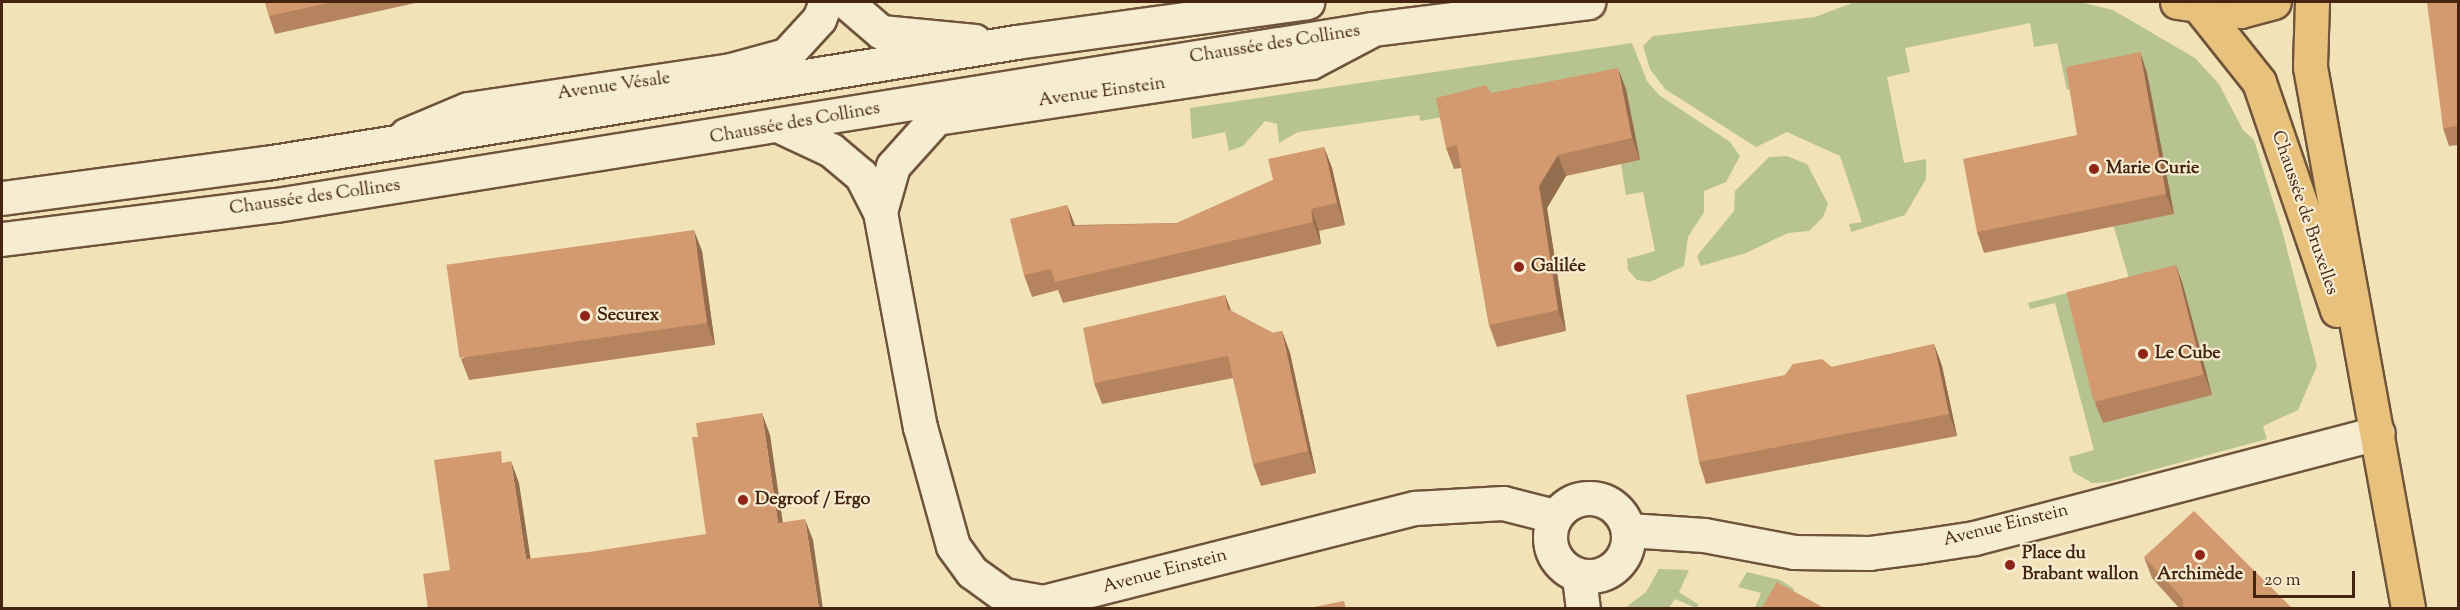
<!DOCTYPE html>
<html>
<head>
<meta charset="utf-8">
<style>
  body { margin:0 }
  #map { position:relative; width:2460px; height:610px; overflow:hidden; background:#f1e2b8; font-family:"Sorts Mill Goudy",serif }
  div>[style] { position:absolute }
  [style*='--x'] { left:calc(var(--x)*1px); top:calc(var(--y)*1px); width:calc(var(--w)*1px); rotate:calc(var(--a)*1deg) }
  .green>* { inset:0; background:#b7c492 }
  .roads { filter:drop-shadow(2px 0 #6f543b) drop-shadow(-2px 0 #6f543b) drop-shadow(0 2px #6f543b) drop-shadow(0 -2px #6f543b) }
  .street>* { height:33px; margin:-16.5px; padding:0 16.5px; transform-origin:16.5px; border-radius:16.5px; background:#f6ecd1 }
  .street>.ring { margin:-16.5px; padding:0; box-sizing:content-box; background:none; border:33px solid #f6ecd1; border-radius:50% }
  .secondary>* { height:33px; margin:-16.5px; padding:0 16.5px; transform-origin:16.5px; border-radius:16.5px; background:#f6ecd1 }
  .primary>* { height:33px; margin:-16.5px; padding:0 16.5px; transform-origin:16.5px; border-radius:16.5px; background:#e8c17c }
  .wall>* { inset:0; background:#b5845f }
  .shaded-wall>* { inset:0; background:#946c4e }
  .building>* { inset:0; background:#d39a6f; transform-origin:0 0 }
  .dots>* { width:16px; height:16px; translate:-50% -50%; box-sizing:border-box; border:3px solid #f6ecd1; border-radius:50% }
  span { translate:-50% -50%; white-space:nowrap; text-align:center; line-height:1.15; -webkit-text-stroke:4.5px #f6ecd1; paint-order:stroke }
  .street-label { font-size:18px; color:#442411 }
  .poi-label { font-size:18px; color:#442411; font-weight:700 }
  .left { translate:0 -50%; text-align:left }
  .frame { position:absolute; inset:0; border:3px solid #442411; pointer-events:none }
  .scale { position:absolute; left:2253px; top:571px; width:102px; height:27px; box-sizing:border-box; border:3px solid #442411; border-top:0; padding-left:8px; font-size:18px; line-height:21px; white-space:nowrap; color:#442411; -webkit-text-stroke:4px #f6ecd1; paint-order:stroke }
</style>
</head>
<body>
<div id="map">
  <div class="green">
    <i style="clip-path:polygon(1855px 2px,2079px 2px,2113px 10px,2195px 58px,2219px 84px,2243px 130px,2254px 140px,2282px 230px,2317px 366px,2298px 410px,2263px 426px,2267px 439px,2108px 482px,2092px 483px,2073px 472px,2069px 457px,2094px 450px,2055px 303px,2030px 309px,2028px 303px,2103px 284px,2112px 295px,2135px 299px,2073px 88px,2067px 90px,2057px 43px,2034px 47px,2030px 23px,1905px 48px,1910px 72px,1887px 77px,1904px 163px,1926px 159px,1926px 179px,1905px 215px,1851px 232px,1849px 224px,1862px 222px,1840px 156px,1787px 132px,1756px 147px,1665px 89px,1650px 69px,1643px 46px,1653px 36px,1815px 17px)"></i>
    <i style="clip-path:polygon(1632px 43px,1647px 81px,1659px 95px,1730px 142px,1740px 156px,1726px 182px,1704px 191px,1704px 212px,1688px 237px,1684px 266px,1650px 282px,1637px 280px,1628px 270px,1627px 259px,1655px 251px,1643px 192px,1626px 195px,1621px 164px,1443px 117px,1420px 121px,1419px 115px,1298px 132px,1279px 143px,1277px 124px,1265px 121px,1243px 146px,1229px 151px,1225px 132px,1192px 139px,1190px 108px)"></i>
    <i style="clip-path:polygon(1787px 156px,1807px 164px,1828px 204px,1823px 217px,1809px 231px,1788px 233px,1746px 253px,1701px 266px,1697px 256px,1734px 211px,1735px 191px,1769px 157px)"></i>
    <i style="clip-path:polygon(1659px 569px,1689px 570px,1679px 592px,1699px 605px,1696px 608px,1675px 599px,1669px 608px,1625px 608px,1646px 592px)"></i>
    <i style="clip-path:polygon(1747px 572px,1780px 580px,1793px 588px,1796px 599px,1785px 608px,1755px 608px,1761px 593px,1738px 587px)"></i>
  </div>
  <div class="roads">
    <div class="street">
      <i style="--x:846;--y:2;--w:46;--a:40.6"></i>
      <i style="--x:881;--y:32;--w:94;--a:5.5"></i>
      <i style="--x:784;--y:128;--w:52;--a:25.1"></i>
      <i style="--x:831;--y:150;--w:39;--a:40"></i>
      <i style="--x:861;--y:175;--w:42;--a:62.8"></i>
      <i style="--x:880;--y:212;--w:219;--a:79.5"></i>
      <i style="--x:920;--y:427;--w:123;--a:74.5"></i>
      <i style="--x:953;--y:546;--w:32;--a:54"></i>
      <i style="--x:972;--y:572;--w:39;--a:36"></i>
      <i style="--x:1004;--y:595;--w:40;--a:10"></i>
      <i style="--x:1043;--y:602;--w:384;--a:-14.2"></i>
      <i style="--x:1415;--y:508;--w:88;--a:-3.3"></i>
      <i style="--x:1503;--y:503;--w:53;--a:14.3"></i>
      <i style="--x:406;--y:135;--w:67;--a:-22.8"></i>
      <i style="--x:468;--y:109;--w:266;--a:-8.4"></i>
      <i style="--x:731;--y:70;--w:57;--a:-15.3"></i>
      <i style="--x:786;--y:55;--w:49;--a:-47.5"></i>
      <i style="--x:819;--y:19;--w:18;--a:-68"></i>
      <i style="--x:880;--y:212;--w:48;--a:-74.2"></i>
      <i style="--x:893;--y:166;--w:64;--a:-48.1"></i>
      <i style="--x:936;--y:118;--w:379;--a:-8.5"></i>
      <i style="--x:1311;--y:62;--w:64;--a:-27.8"></i>
      <i class="ring" style="left:1550px;top:498px;width:45px;height:45px"></i>
      <i style="--x:1628;--y:530;--w:76;--a:3.8"></i>
      <i style="--x:1704;--y:535;--w:92;--a:10.7"></i>
      <i style="--x:1794;--y:552;--w:75;--a:0.8"></i>
      <i style="--x:1869;--y:553;--w:53;--a:-7.5"></i>
      <i style="--x:1922;--y:546;--w:53;--a:-8.7"></i>
      <i style="--x:1974;--y:538;--w:417;--a:-14.6"></i>
      <i style="--x:1579;--y:577;--w:31;--a:83"></i>
    </div>
    <div class="secondary">
      <i style="--x:2;--y:198;--w:266;--a:-7.6"></i>
      <i style="--x:266;--y:163;--w:760;--a:-9.16"></i>
      <i style="--x:1016;--y:42;--w:294;--a:-7.8"></i>
      <i style="--x:2;--y:239;--w:276;--a:-7.1"></i>
      <i style="--x:276;--y:205;--w:1110;--a:-9.12"></i>
      <i style="--x:1372;--y:29;--w:218;--a:-7.1"></i>
    </div>
    <div class="primary">
      <i style="--x:2177;--y:2;--w:64;--a:8.1"></i>
      <i style="--x:2240;--y:11;--w:35;--a:-15"></i>
      <i style="--x:2312;--y:2;--w:65;--a:91.8"></i>
      <i style="--x:2310;--y:67;--w:550;--a:79.73"></i>
      <i style="--x:2201;--y:9;--w:93;--a:51.5"></i>
      <i style="--x:2259;--y:82;--w:241;--a:71.1"></i>
    </div>
  </div>
  <div class="wall">
    <i style="clip-path:polygon(265px 2px,420px 2px,275px 34px,269px 16px)"></i>
    <i style="clip-path:polygon(2458px 2px,2458px 145px,2449px 146px,2443px 128px)"></i>
    <i style="clip-path:polygon(2140px 52px,2147px 73px,2174px 214px,1984px 253px,1977px 232px,2077px 135px)"></i>
    <i style="clip-path:polygon(1626px 89px,1640px 160px,1566px 176px,1547px 208px,1566px 331px,1497px 347px,1489px 325px,1461px 168px,1454px 169px,1446px 148px,1491px 93px)"></i>
    <i style="clip-path:polygon(1324px 147px,1332px 168px,1345px 225px,1319px 231px,1321px 244px,1063px 303px,1058px 290px,1032px 297px,1024px 275px,1067px 205px,1075px 225px,1177px 223px,1273px 180px)"></i>
    <i style="clip-path:polygon(702px 251px,715px 345px,469px 380px,461px 359px)"></i>
    <i style="clip-path:polygon(2176px 265px,2183px 285px,2212px 395px,2103px 423px,2095px 403px)"></i>
    <i style="clip-path:polygon(1225px 295px,1231px 311px,1273px 333px,1282px 331px,1290px 353px,1316px 473px,1261px 486px,1253px 464px,1233px 378px,1102px 404px,1094px 383px)"></i>
    <i style="clip-path:polygon(1934px 344px,1942px 366px,1957px 436px,1706px 484px,1699px 462px,1785px 375px,1832px 367px)"></i>
    <i style="clip-path:polygon(2144px 557px,2293px 609px,2180px 609px,2152px 578px)"></i>
  </div>
  <div class="shaded-wall">
    <i style="clip-path:polygon(2140px 52px,2147px 73px,2174px 214px,2166px 194px)"></i>
    <i style="clip-path:polygon(1618px 68px,1626px 89px,1640px 160px,1632px 138px)"></i>
    <i style="clip-path:polygon(1324px 147px,1332px 168px,1345px 225px,1337px 203px)"></i>
    <i style="clip-path:polygon(1558px 155px,1566px 176px,1547px 208px,1566px 331px,1558px 310px,1539px 186px)"></i>
    <i style="clip-path:polygon(1067px 205px,1075px 226px,1072px 226px)"></i>
    <i style="clip-path:polygon(1311px 209px,1319px 231px,1321px 244px,1313px 222px)"></i>
    <i style="clip-path:polygon(694px 230px,702px 251px,715px 345px,707px 323px)"></i>
    <i style="clip-path:polygon(2176px 265px,2183px 285px,2212px 395px,2204px 374px)"></i>
    <i style="clip-path:polygon(1225px 295px,1233px 316px,1228px 309px)"></i>
    <i style="clip-path:polygon(1282px 331px,1290px 353px,1316px 473px,1308px 451px)"></i>
    <i style="clip-path:polygon(1934px 344px,1942px 366px,1957px 436px,1949px 414px)"></i>
    <i style="clip-path:polygon(762px 413px,770px 435px,786px 544px,778px 523px)"></i>
    <i style="clip-path:polygon(511px 461px,519px 483px,534px 581px,526px 559px)"></i>
    <i style="clip-path:polygon(805px 519px,813px 540px,823px 609px,819px 609px)"></i>
  </div>
  <div class="building">
    <i style="clip-path:polygon(265px 2px,333px 2px,269px 16px)"></i>
    <i style="clip-path:polygon(2427px 2px,2458px 2px,2458px 126px,2443px 128px)"></i>
    <i style="clip-path:polygon(2140px 52px,2166px 194px,1977px 232px,1963px 159px,2077px 135px,2066px 67px)"></i>
    <i style="clip-path:polygon(1618px 68px,1632px 138px,1558px 155px,1539px 186px,1558px 310px,1489px 325px,1457px 145px,1446px 148px,1436px 98px,1486px 85px,1491px 93px)"></i>
    <i style="clip-path:polygon(1324px 147px,1337px 203px,1311px 209px,1313px 222px,1055px 282px,1051px 269px,1024px 275px,1010px 219px,1067px 205px,1072px 226px,1177px 223px,1273px 180px,1268px 159px)"></i>
    <i style="left:694px;top:230px;width:94px;height:250px;rotate:82deg"></i>
    <i style="left:2176px;top:265px;width:113px;height:113px;rotate:76deg"></i>
    <i style="clip-path:polygon(1225px 295px,1228px 309px,1273px 333px,1282px 331px,1308px 451px,1253px 464px,1228px 356px,1094px 383px,1083px 328px)"></i>
    <i style="clip-path:polygon(1934px 344px,1949px 414px,1699px 462px,1686px 395px,1785px 375px,1793px 364px,1822px 359px,1832px 367px)"></i>
    <i style="clip-path:polygon(762px 413px,778px 523px,805px 519px,819px 609px,428px 609px,423px 574px,450px 570px,434px 460px,501px 451px,502px 463px,511px 461px,526px 559px,589px 552px,706px 534px,692px 437px,698px 437px,696px 423px)"></i>
    <i style="clip-path:polygon(2194px 511px,2293px 609px,2183px 609px,2183px 599px,2144px 557px)"></i>
    <i style="clip-path:polygon(1777px 582px,1826px 609px,1761px 609px)"></i>
    <i style="clip-path:polygon(1344px 601px,1346px 609px,1304px 609px)"></i>
  </div>
  <div class="dots">
    <i style="left:2094px;top:169px;background:#8f2418"></i>
    <i style="left:1519px;top:267px;background:#8f2418"></i>
    <i style="left:585px;top:316px;background:#8f2418"></i>
    <i style="left:2143px;top:354px;background:#8f2418"></i>
    <i style="left:743px;top:500px;background:#8f2418"></i>
    <i style="left:2200px;top:555px;background:#8f2418"></i>
    <i style="left:2010px;top:565px;background:#8f2418"></i>
  </div>
  <div class="street-label">
    <span style="left:1275px;top:45px;rotate:-9deg">Chaussée des Collines</span>
    <span style="left:614px;top:87px;rotate:-8deg">Avenue Vésale</span>
    <span style="left:1102px;top:93px;rotate:-8deg">Avenue Einstein</span>
    <span style="left:795px;top:124px;rotate:-10deg">Chaussée des Collines</span>
    <span style="left:315px;top:198px;rotate:-8deg">Chaussée des Collines</span>
    <span style="left:2304px;top:213px;rotate:71deg">Chaussée de Bruxelles</span>
    <span style="left:2006px;top:526px;rotate:-14deg">Avenue Einstein</span>
    <span style="left:1165px;top:572px;rotate:-15deg">Avenue Einstein</span>
  </div>
  <div class="poi-label">
    <span class="left" style="left:2106px;top:169px">Marie Curie</span>
    <span class="left" style="left:1531px;top:267px">Galilée</span>
    <span class="left" style="left:597px;top:316px">Securex</span>
    <span class="left" style="left:2155px;top:354px">Le Cube</span>
    <span class="left" style="left:755px;top:500px">Degroof / Ergo</span>
    <span class="left" style="left:2022px;top:565px">Place du<br>Brabant wallon</span>
    <span style="left:2200px;top:575px">Archimède</span>
  </div>
  <div class="frame"></div>
  <div class="scale">20 m</div>
</div>
</body>
</html>
